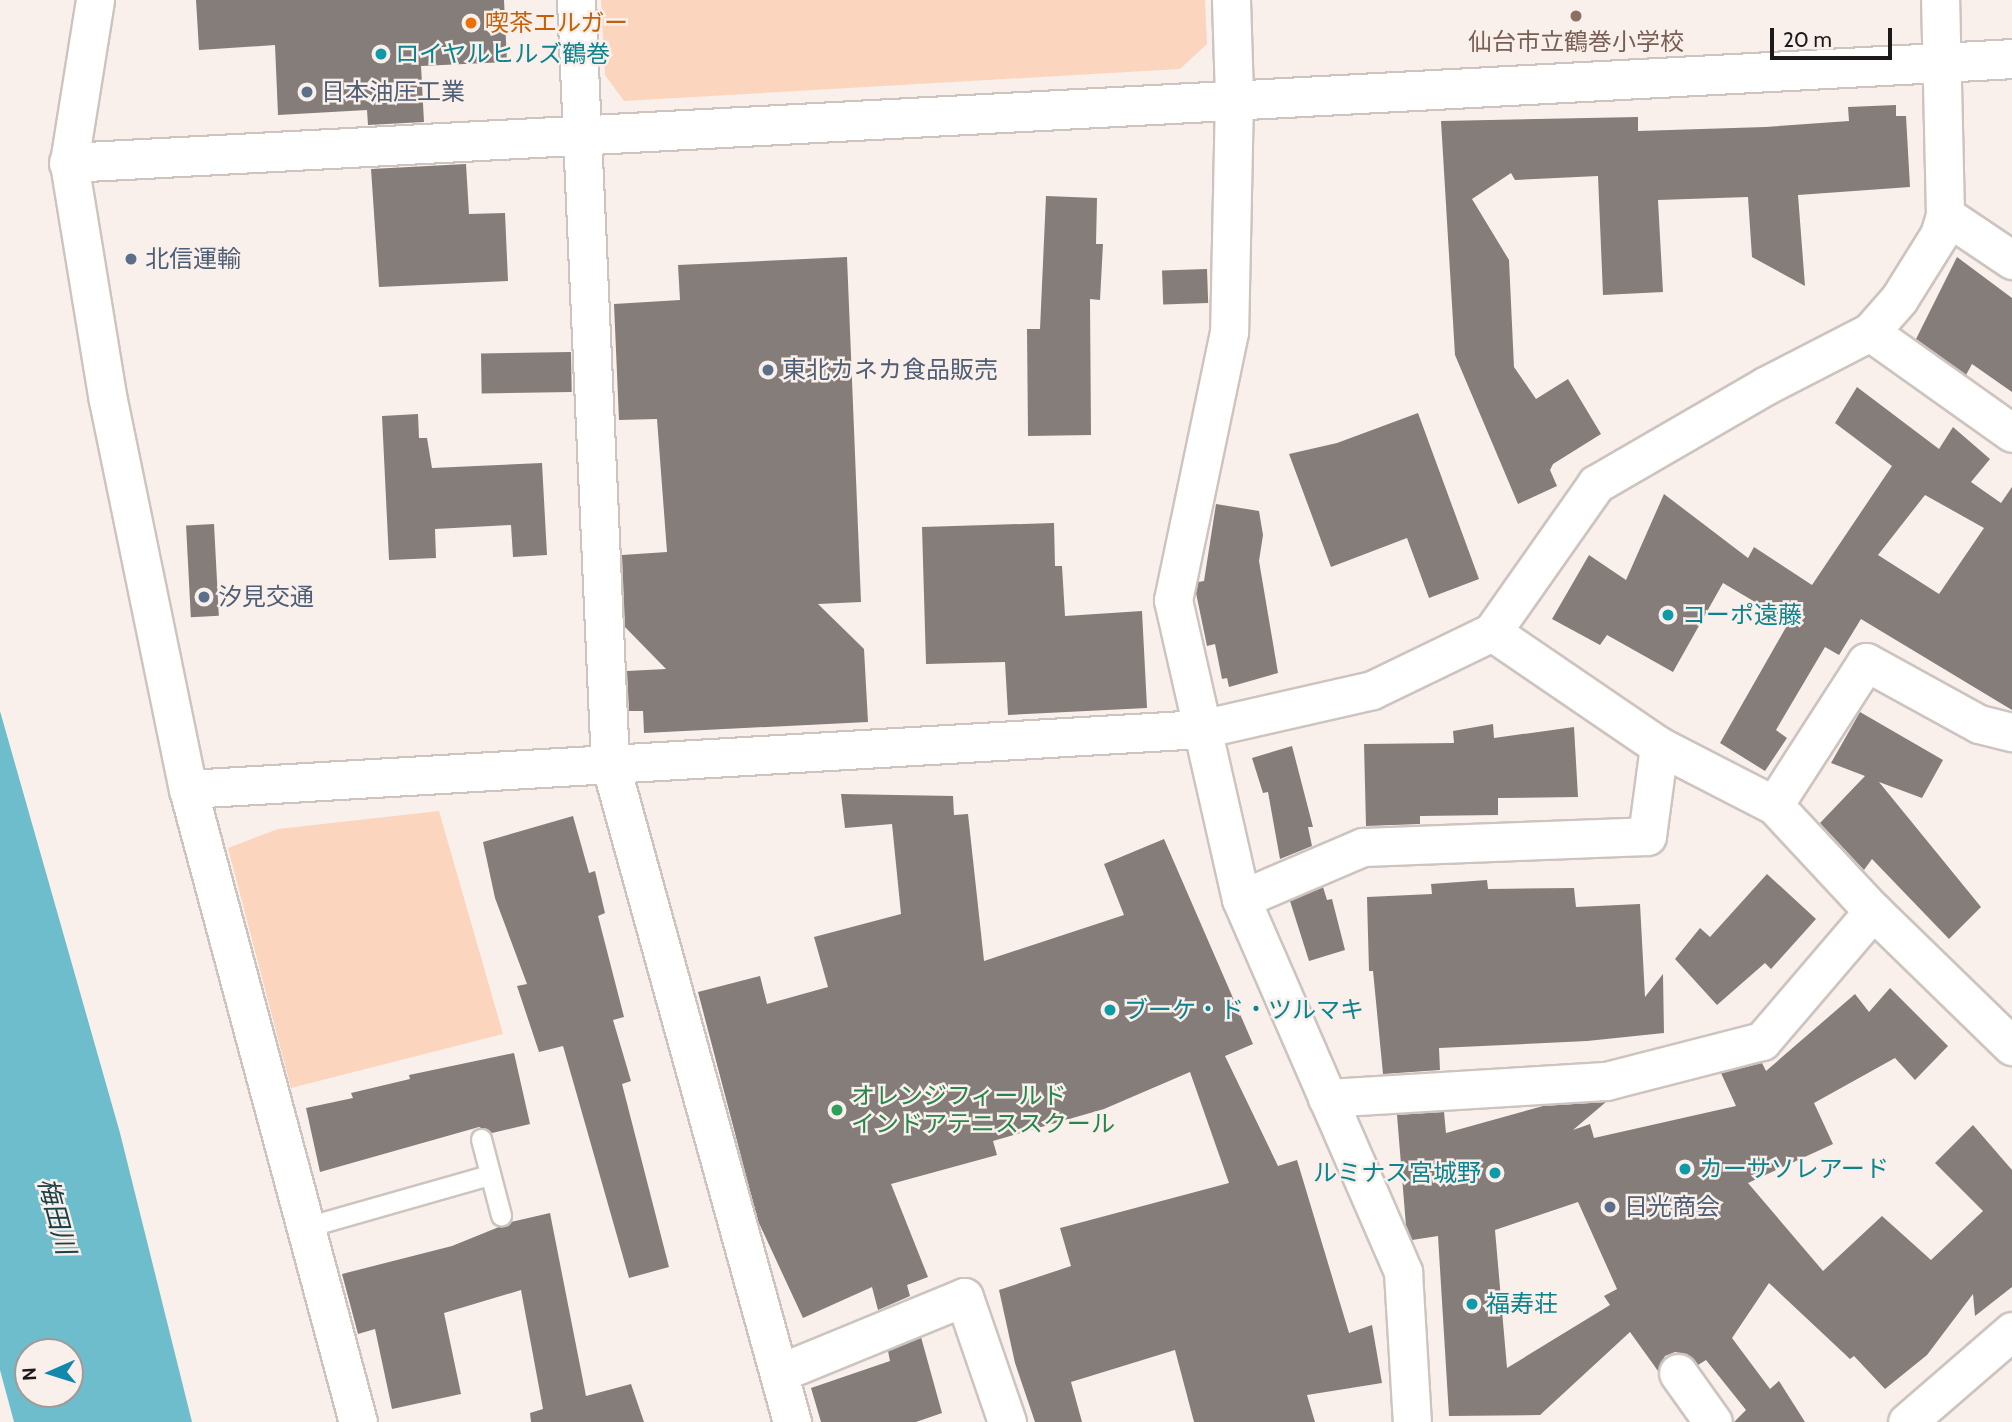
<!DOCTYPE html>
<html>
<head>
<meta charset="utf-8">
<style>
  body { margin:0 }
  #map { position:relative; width:2012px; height:1422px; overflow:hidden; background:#f9f0eb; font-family:Cabin,"Noto Sans JP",sans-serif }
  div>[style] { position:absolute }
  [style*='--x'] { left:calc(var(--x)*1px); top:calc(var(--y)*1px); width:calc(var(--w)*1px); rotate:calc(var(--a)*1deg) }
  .green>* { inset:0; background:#fcd5bf }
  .water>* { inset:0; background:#6dbdcd }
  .building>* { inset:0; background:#857d79; transform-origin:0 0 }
  .roads { filter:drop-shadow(2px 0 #cdc4bf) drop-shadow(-2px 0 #cdc4bf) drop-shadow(0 2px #cdc4bf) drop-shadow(0 -2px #cdc4bf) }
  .lane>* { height:19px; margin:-9.5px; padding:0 9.5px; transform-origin:9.5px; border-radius:9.5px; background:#fff }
  .street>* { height:37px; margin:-18.5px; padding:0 18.5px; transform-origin:18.5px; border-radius:18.5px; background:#fff }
  .secondary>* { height:38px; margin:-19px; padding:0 19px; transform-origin:19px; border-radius:19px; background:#fff }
  .dots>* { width:19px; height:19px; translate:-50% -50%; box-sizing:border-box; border:4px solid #f9f0eb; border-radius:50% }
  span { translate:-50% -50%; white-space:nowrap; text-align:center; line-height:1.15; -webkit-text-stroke:5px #f9f0eb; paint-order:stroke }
  .food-label { font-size:24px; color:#c56008 }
  .left { translate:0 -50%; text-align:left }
  .education-label { font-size:24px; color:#785e54 }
  .culture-label { font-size:24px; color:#0d838f }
  .right { translate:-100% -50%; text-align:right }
  .service-label { font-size:24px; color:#4e5e75 }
  .leisure-label { font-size:24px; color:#27864d }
  .water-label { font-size:26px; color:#1b4048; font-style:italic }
  .north { position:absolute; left:14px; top:1338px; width:70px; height:70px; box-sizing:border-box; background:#f9f0eb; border:2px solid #a19a97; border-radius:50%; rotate:267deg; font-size:19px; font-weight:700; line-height:28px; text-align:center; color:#1d1918 }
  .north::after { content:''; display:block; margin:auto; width:24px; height:32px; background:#1188ac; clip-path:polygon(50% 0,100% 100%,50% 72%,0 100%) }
  .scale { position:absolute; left:1770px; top:28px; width:122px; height:32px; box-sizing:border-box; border:4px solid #1d1918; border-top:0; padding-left:9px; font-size:21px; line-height:24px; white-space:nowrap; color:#1d1918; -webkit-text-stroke:5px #f9f0eb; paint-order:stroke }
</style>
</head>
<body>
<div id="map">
  <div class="green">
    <i style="clip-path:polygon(601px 0,1205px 0,1207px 44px,1180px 69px,624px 101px,605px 75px)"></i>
    <i style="clip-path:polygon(439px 811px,503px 1034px,291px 1088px,228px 848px,278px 829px)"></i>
  </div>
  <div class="water">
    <i style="clip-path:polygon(evenodd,0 711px,120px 1133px,192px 1422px,14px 1422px,0 1370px,0 711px,28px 1352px,70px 1352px,70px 1394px,28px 1394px,28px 1352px)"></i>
  </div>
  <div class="building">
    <i style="clip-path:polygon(196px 0,504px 0,507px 62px,421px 66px,424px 122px,368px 125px,367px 110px,278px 115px,275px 45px,199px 50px)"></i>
    <i style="clip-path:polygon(1896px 105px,1896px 116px,1906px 116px,1910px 187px,1798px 195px,1805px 286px,1752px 257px,1748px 197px,1658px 200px,1663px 292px,1603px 295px,1598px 176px,1515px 180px,1511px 173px,1472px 199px,1509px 260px,1514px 367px,1536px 399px,1568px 379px,1601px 434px,1553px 464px,1550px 470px,1557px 486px,1518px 504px,1455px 355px,1441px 121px,1638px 117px,1638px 131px,1765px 127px,1849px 121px,1848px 107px)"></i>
    <i style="clip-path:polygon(466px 164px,469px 214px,505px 213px,508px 281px,379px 287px,371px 169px)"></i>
    <i style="clip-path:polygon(1046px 196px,1097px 198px,1096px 244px,1103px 244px,1100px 300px,1090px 299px,1091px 435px,1028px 436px,1027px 329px,1040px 329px)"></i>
    <i style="clip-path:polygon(847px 257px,861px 602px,818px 604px,864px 649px,868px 722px,644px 733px,643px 711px,629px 711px,627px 671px,666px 669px,625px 627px,622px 555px,667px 552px,657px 419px,619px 420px,614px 304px,680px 300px,678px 265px)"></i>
    <i style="clip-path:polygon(1957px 257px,2012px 298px,2012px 392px,1972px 364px,1966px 375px,1916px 339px)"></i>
    <i style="left:1207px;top:269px;width:34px;height:45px;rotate:88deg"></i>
    <i style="left:571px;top:352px;width:40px;height:90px;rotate:89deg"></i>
    <i style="clip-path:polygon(evenodd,1857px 387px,1939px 449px,1953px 427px,1990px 459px,1971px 482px,2001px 503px,2012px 487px,2012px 710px,1861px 619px,1839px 655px,1825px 647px,1776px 730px,1787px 738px,1765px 771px,1720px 743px,1789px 622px,1723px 583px,1673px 672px,1607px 635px,1600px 645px,1552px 619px,1589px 555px,1626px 580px,1664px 494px,1748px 558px,1754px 547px,1812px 585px,1892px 466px,1835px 423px,1857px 387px,1925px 495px,1984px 528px,1939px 594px,1878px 555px,1925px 495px)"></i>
    <i style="clip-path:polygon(1418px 413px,1479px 579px,1429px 598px,1407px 538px,1331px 567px,1289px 454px,1337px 443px)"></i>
    <i style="clip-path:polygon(418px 414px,419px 438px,427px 438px,432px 468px,542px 463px,547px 555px,513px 557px,511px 525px,435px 529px,436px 558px,389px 560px,382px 416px)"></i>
    <i style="clip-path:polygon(1216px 504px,1259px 511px,1263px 535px,1259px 561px,1278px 673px,1229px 687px,1227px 678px,1222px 679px,1215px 644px,1207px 646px,1196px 593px,1198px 582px,1204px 581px)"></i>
    <i style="clip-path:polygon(1054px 523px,1055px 566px,1062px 566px,1065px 616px,1142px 611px,1147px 708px,1008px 715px,1005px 662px,926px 664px,922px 527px)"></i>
    <i style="left:214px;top:524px;width:92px;height:28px;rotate:87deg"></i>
    <i style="clip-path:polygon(1860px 712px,1943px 760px,1922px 798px,1879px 782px,1981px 907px,1949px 939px,1872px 859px,1864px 870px,1820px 823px,1865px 776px,1831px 763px)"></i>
    <i style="clip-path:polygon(1493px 724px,1494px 738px,1574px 727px,1578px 797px,1498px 798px,1498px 815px,1420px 816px,1420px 824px,1366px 826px,1364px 744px,1454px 743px,1453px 731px)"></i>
    <i style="clip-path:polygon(1292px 746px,1313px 827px,1308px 827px,1312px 846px,1280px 859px,1268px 792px,1263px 793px,1252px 758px)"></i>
    <i style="clip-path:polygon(841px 794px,953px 796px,954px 815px,968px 814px,984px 961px,1124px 915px,1104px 864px,1164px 839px,1253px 1044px,1225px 1056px,1278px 1166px,1297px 1160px,1349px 1333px,1372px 1325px,1382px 1383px,1307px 1395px,1315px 1422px,1194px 1422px,1175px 1350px,1071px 1382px,1082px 1422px,1035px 1422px,1015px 1363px,999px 1290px,1071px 1266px,1060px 1228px,1229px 1183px,1190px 1072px,1104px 1109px,993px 1141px,997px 1155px,891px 1184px,928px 1277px,907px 1285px,910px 1296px,878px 1310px,872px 1287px,803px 1318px,758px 1221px,698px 992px,760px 976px,767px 1004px,828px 987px,814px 937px,901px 914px,892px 824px,845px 828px)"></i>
    <i style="clip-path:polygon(573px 816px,589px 873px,595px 871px,605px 913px,598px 916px,624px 1017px,613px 1020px,631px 1081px,622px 1084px,669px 1267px,629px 1278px,563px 1046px,539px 1052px,517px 986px,527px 984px,495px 898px,483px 842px)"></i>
    <i style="clip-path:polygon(1767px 874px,1816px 919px,1771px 969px,1765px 963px,1717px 1005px,1675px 959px,1700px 928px,1710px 937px)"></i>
    <i style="clip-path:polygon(1487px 880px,1488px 889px,1574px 888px,1576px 907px,1640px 904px,1645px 997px,1663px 974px,1664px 1033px,1587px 1041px,1439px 1048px,1440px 1070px,1383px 1074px,1373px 971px,1369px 971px,1367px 897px,1432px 894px,1431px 884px)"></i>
    <i style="clip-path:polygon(1323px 887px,1327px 900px,1332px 899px,1345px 950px,1309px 961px,1290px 901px)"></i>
    <i style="clip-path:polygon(evenodd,1890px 988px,1948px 1046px,1915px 1080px,1895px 1058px,1814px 1103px,1833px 1144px,1748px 1183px,1823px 1271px,1882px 1216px,1931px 1260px,1983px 1211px,1935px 1163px,1973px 1125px,2012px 1170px,2012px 1287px,1975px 1316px,1973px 1294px,1927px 1355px,1885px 1389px,1854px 1356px,1850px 1359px,1769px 1283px,1732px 1338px,1770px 1389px,1779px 1381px,1805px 1422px,1734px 1422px,1746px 1410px,1706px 1360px,1698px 1365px,1687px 1354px,1675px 1352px,1665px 1356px,1658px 1371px,1630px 1332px,1540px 1415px,1449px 1416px,1438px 1236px,1412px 1240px,1406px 1226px,1397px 1115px,1444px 1112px,1446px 1133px,1543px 1106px,1606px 1102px,1573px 1130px,1590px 1124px,1594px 1138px,1736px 1106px,1721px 1073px,1762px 1063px,1766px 1071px,1855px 994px,1869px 1012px,1890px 988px,1578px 1202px,1617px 1289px,1604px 1296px,1610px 1305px,1507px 1368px,1495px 1230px,1578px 1202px)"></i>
    <i style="clip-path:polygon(514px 1053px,530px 1124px,492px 1133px,479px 1127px,320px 1172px,306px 1108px,353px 1098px,351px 1093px,410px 1079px,409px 1075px)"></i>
    <i style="clip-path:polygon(550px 1213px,586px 1396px,631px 1384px,644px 1422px,531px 1422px,530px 1413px,543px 1409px,521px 1290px,444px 1313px,461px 1394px,392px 1409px,375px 1329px,358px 1334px,342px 1274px,452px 1246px,511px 1222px)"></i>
    <i style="clip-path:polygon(921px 1337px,942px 1413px,916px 1422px,821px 1422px,811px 1388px,890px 1361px,888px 1351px)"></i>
  </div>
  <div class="roads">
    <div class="lane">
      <i style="--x:481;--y:1139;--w:79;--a:75.3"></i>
      <i style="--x:303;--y:1228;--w:193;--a:-15.9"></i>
    </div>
    <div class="street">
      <i style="--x:95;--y:0;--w:165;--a:99.1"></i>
      <i style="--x:69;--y:163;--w:240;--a:80.7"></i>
      <i style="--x:108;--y:400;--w:397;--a:78.4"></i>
      <i style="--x:188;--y:789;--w:655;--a:74.97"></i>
      <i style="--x:576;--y:0;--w:764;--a:87.45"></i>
      <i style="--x:610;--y:763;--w:684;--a:74.56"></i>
      <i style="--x:1231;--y:0;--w:98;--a:88.2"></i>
      <i style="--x:1234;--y:98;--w:234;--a:91.2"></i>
      <i style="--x:1229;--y:332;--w:274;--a:101.8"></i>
      <i style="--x:1173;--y:600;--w:307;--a:77.2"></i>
      <i style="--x:1241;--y:899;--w:407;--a:66.5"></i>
      <i style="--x:1403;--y:1272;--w:150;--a:86.6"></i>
      <i style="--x:1945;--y:215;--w:81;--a:33.9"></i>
      <i style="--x:1870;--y:332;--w:174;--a:35.4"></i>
      <i style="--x:1492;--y:632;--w:202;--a:34.3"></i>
      <i style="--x:1659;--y:746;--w:129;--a:27.2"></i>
      <i style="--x:1774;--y:805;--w:145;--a:47"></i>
      <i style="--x:1873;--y:911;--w:194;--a:44.2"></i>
      <i style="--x:188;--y:789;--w:1015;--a:-3.39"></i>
      <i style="--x:1201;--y:729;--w:175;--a:-12.8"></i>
      <i style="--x:1372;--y:690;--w:133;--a:-25.8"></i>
      <i style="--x:1492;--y:632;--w:181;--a:-54.9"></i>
      <i style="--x:1596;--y:484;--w:195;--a:-30.1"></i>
      <i style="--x:1765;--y:386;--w:118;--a:-27.2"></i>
      <i style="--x:1870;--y:332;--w:44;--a:-48.7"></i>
      <i style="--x:1899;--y:299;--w:75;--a:-58"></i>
      <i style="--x:1939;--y:235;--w:21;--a:-73"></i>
      <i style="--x:1945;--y:215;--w:215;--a:-91.3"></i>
      <i style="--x:1774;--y:805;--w:170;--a:-57.2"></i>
      <i style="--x:1866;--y:662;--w:129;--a:28.8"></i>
      <i style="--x:1979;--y:724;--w:34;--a:14"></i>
      <i style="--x:1241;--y:899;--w:133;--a:-23.1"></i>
      <i style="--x:1363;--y:847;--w:284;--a:-2.2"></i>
      <i style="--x:1647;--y:836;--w:91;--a:-82.4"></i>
      <i style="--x:1327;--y:1098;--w:280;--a:-3.5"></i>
      <i style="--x:1606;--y:1081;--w:161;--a:-14.4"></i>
      <i style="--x:1762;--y:1041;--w:171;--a:-49.5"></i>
      <i style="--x:779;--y:1373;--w:200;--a:-22.3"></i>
      <i style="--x:964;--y:1297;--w:132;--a:71"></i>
      <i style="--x:1678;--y:1373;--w:60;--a:54.5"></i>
      <i style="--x:1907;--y:1422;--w:139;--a:-40.9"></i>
    </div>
    <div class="secondary">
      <i style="--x:69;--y:163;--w:1946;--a:-3.06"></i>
    </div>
  </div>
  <div class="dots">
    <i style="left:1576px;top:16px;background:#8d6e63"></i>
    <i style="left:471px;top:23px;background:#e8710a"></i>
    <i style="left:381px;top:54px;background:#0f9aa8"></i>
    <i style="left:307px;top:92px;background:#5c6f8a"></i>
    <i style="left:131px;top:259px;background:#5c6f8a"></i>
    <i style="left:768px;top:370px;background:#5c6f8a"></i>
    <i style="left:204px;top:597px;background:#5c6f8a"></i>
    <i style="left:1668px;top:615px;background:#0f9aa8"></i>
    <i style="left:1110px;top:1010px;background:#0f9aa8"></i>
    <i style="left:837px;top:1110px;background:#2e9e5b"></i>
    <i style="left:1685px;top:1169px;background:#0f9aa8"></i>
    <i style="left:1495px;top:1173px;background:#0f9aa8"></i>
    <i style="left:1610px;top:1207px;background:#5c6f8a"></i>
    <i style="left:1472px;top:1304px;background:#0f9aa8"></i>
  </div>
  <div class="food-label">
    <span class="left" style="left:485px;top:23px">喫茶エルガー</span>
  </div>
  <div class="education-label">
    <span style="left:1576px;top:42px">仙台市立鶴巻小学校</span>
  </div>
  <div class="culture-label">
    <span class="left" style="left:395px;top:54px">ロイヤルヒルズ鶴巻</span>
    <span class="left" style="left:1682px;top:615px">コーポ遠藤</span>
    <span class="left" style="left:1124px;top:1010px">ブーケ・ド・ツルマキ</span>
    <span class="left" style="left:1699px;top:1169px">カーサソレアード</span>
    <span class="right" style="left:1481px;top:1173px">ルミナス宮城野</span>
    <span class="left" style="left:1486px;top:1304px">福寿荘</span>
  </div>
  <div class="service-label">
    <span class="left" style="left:321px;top:92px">日本油圧工業</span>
    <span class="left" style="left:145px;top:259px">北信運輸</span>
    <span class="left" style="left:782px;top:370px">東北カネカ食品販売</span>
    <span class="left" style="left:218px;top:597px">汐見交通</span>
    <span class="left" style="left:1624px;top:1207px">日光商会</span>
  </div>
  <div class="leisure-label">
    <span class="left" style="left:851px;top:1110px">オレンジフィールド<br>インドアテニススクール</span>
  </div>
  <div class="water-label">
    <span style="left:56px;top:1216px;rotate:75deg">梅田川</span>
  </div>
  <div class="north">N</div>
  <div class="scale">20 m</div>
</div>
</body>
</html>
